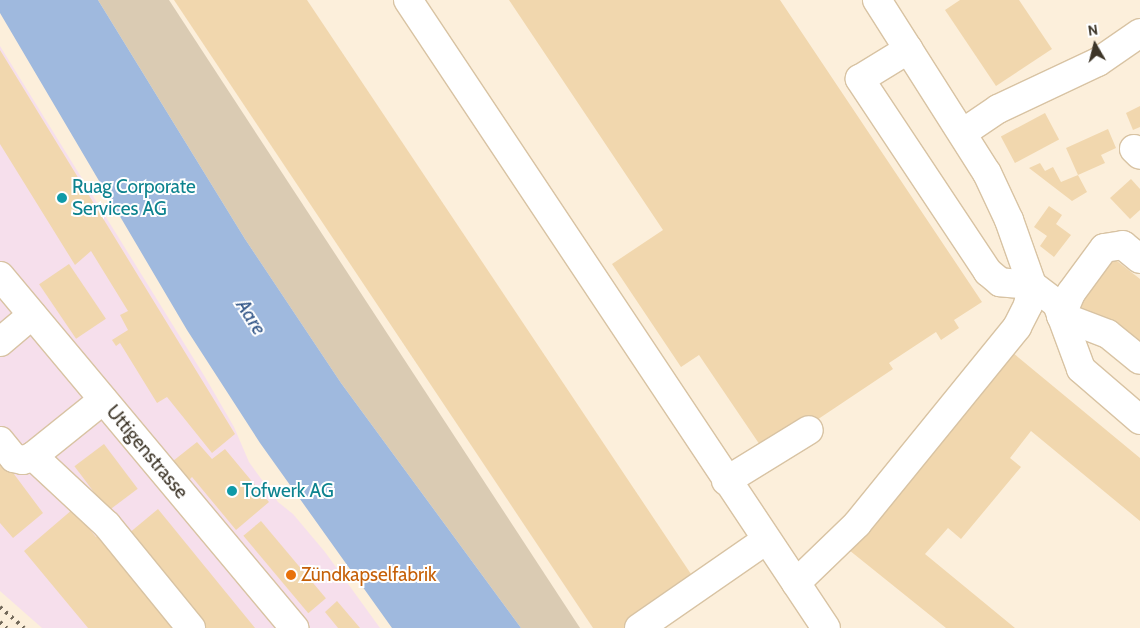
<!DOCTYPE html>
<html>
<head>
<meta charset="utf-8">
<style>
  body { margin:0 }
  #map { position:relative; width:1140px; height:628px; overflow:hidden; background:#fcefdb; font-family:Cabin,sans-serif }
  div>[style] { position:absolute }
  [style*='--x'] { left:calc(var(--x)*1px); top:calc(var(--y)*1px); width:calc(var(--w)*1px); rotate:calc(var(--a)*1deg) }
  .industrial>* { inset:0; background:#f6dfec }
  .green>* { inset:0; background:#dacbb3 }
  .water>* { inset:0; background:#9fb9de }
  .building>* { inset:0; background:#f1d7ae; transform-origin:0 0 }
  .roads { filter:drop-shadow(1px 0 #d8c3a3) drop-shadow(-1px 0 #d8c3a3) drop-shadow(0 1px #d8c3a3) drop-shadow(0 -1px #d8c3a3) }
  .minor>* { height:28px; margin:-14px; padding:0 14px; transform-origin:14px; border-radius:14px; background:#fff }
  .rail>* { height:4px; margin-top:-2px; transform-origin:0; background:repeating-linear-gradient(90deg,#72695a 0 2.5px,transparent 0 7.5px) }
  .dots>* { width:14px; height:14px; translate:-50% -50%; box-sizing:border-box; border:2px solid #fff; border-radius:50% }
  span { translate:-50% -50%; white-space:nowrap; text-align:center; line-height:1.15; -webkit-text-stroke:4px #fff; paint-order:stroke }
  .culture-label { font-size:19px; color:#0d838f }
  .left { translate:0 -50%; text-align:left }
  .street-label { font-size:19px; color:#3d3528 }
  .food-label { font-size:19px; color:#c56008 }
  .water-label { font-size:20px; color:#355889; font-style:italic }
  .north { position:absolute; left:1070px; top:20px; width:50px; height:50px; -webkit-text-stroke:4px #fff; paint-order:stroke; rotate:352deg; font-size:14px; font-weight:700; line-height:20px; text-align:center; color:#3d3528 }
  .north::after { content:''; display:block; margin:auto; width:18px; height:22px; background:#3d3528; clip-path:polygon(50% 0,100% 100%,50% 72%,0 100%) }
</style>
</head>
<body>
<div id="map">
  <div class="industrial">
    <i style="clip-path:polygon(0 46px,205px 377px,234px 427px,249px 462px,278px 502px,293px 514px,325px 552px,380px 628px,42px 628px,0 591px)"></i>
  </div>
  <div class="green">
    <i style="clip-path:polygon(98px 0,169px 0,580px 628px,521px 628px,341px 383px,245px 239px)"></i>
  </div>
  <div class="water">
    <i style="clip-path:polygon(0 0,98px 0,245px 239px,341px 383px,521px 628px,392px 628px,260px 443px,187px 330px,0 13px)"></i>
  </div>
  <div class="building">
    <i style="clip-path:polygon(174px 0,307px 0,695px 580px,624px 628px,593px 628px)"></i>
    <i style="clip-path:polygon(509px 0,780px 0,982px 302px,954px 320px,959px 328px,941px 340px,936px 332px,889px 363px,893px 369px,766px 454px,699px 355px,681px 367px,612px 264px,663px 230px)"></i>
    <i style="clip-path:polygon(960px 0,1019px 0,1052px 49px,996px 86px,945px 10px)"></i>
    <i style="clip-path:polygon(0 50px,235px 434px,212px 453px,167px 397px,157px 403px,120px 343px,116px 346px,112px 340px,128px 330px,120px 315px,128px 311px,91px 251px,75px 265px,0 144px)"></i>
    <i style="clip-path:polygon(1140px 106px,1140px 127px,1133px 130px,1126px 113px)"></i>
    <i style="left:1045px;top:113px;width:30px;height:50px;rotate:62deg"></i>
    <i style="clip-path:polygon(1108px 129px,1116px 148px,1101px 155px,1105px 163px,1078px 175px,1066px 148px)"></i>
    <i style="clip-path:polygon(1040px 163px,1045px 171px,1053px 167px,1061px 182px,1078px 175px,1087px 192px,1072px 201px,1029px 168px)"></i>
    <i style="clip-path:polygon(1131px 179px,1140px 189px,1140px 210px,1130px 219px,1110px 198px)"></i>
    <i style="clip-path:polygon(1049px 206px,1062px 215px,1056px 224px,1071px 235px,1054px 257px,1040px 246px,1047px 236px,1034px 227px)"></i>
    <i style="clip-path:polygon(1112px 257px,1140px 279px,1140px 358px,1073px 304px)"></i>
    <i style="left:69px;top:264px;width:66px;height:36px;rotate:56deg"></i>
    <i style="clip-path:polygon(1007px 348px,1140px 458px,1140px 521px,1031px 431px,1010px 458px,1021px 467px,961px 539px,948px 528px,925px 554px,1015px 628px,946px 628px,844px 546px)"></i>
    <i style="clip-path:polygon(197px 442px,212px 459px,225px 449px,269px 502px,236px 530px,192px 477px,189px 480px,173px 461px)"></i>
    <i style="left:104px;top:444px;width:56px;height:37px;rotate:53deg"></i>
    <i style="clip-path:polygon(0 462px,8px 472px,11px 470px,43px 513px,13px 538px,0 523px)"></i>
    <i style="clip-path:polygon(73px 509px,96px 537px,104px 531px,185px 628px,88px 628px,24px 551px)"></i>
    <i style="clip-path:polygon(158px 509px,255px 628px,205px 628px,128px 534px)"></i>
    <i style="left:261px;top:521px;width:101px;height:23px;rotate:50deg"></i>
    <i style="clip-path:polygon(337px 601px,360px 628px,338px 628px,325px 612px)"></i>
  </div>
  <div class="roads">
    <div class="minor">
      <i style="--x:408;--y:0;--w:754;--a:56.35"></i>
      <i style="--x:877;--y:0;--w:205;--a:57.6"></i>
      <i style="--x:987;--y:173;--w:52;--a:64.9"></i>
      <i style="--x:1009;--y:220;--w:69;--a:70.5"></i>
      <i style="--x:1032;--y:285;--w:31;--a:37"></i>
      <i style="--x:1057;--y:304;--w:69;--a:69.7"></i>
      <i style="--x:1081;--y:369;--w:78;--a:40.8"></i>
      <i style="--x:964;--y:132;--w:41;--a:-34.1"></i>
      <i style="--x:998;--y:109;--w:110;--a:-25.2"></i>
      <i style="--x:1098;--y:62;--w:51;--a:-34.6"></i>
      <i style="--x:1134;--y:149;--w:8;--a:45"></i>
      <i style="--x:1140;--y:259;--w:22;--a:-141"></i>
      <i style="--x:1123;--y:245;--w:19;--a:171"></i>
      <i style="--x:1104;--y:248;--w:56;--a:126.3"></i>
      <i style="--x:1071;--y:293;--w:25;--a:113"></i>
      <i style="--x:1061;--y:316;--w:50;--a:21"></i>
      <i style="--x:1108;--y:334;--w:41;--a:39.1"></i>
      <i style="--x:0;--y:276;--w:459;--a:50.1"></i>
      <i style="--x:0;--y:342;--w:42;--a:-40.2"></i>
      <i style="--x:0;--y:441;--w:22;--a:51"></i>
      <i style="--x:14;--y:458;--w:9;--a:13"></i>
      <i style="--x:23;--y:460;--w:9;--a:-18"></i>
      <i style="--x:32;--y:457;--w:91;--a:-38.8"></i>
      <i style="--x:33;--y:456;--w:101;--a:43"></i>
      <i style="--x:107;--y:525;--w:133;--a:50.8"></i>
      <i style="--x:726;--y:481;--w:97;--a:-31.6"></i>
      <i style="--x:796;--y:583;--w:85;--a:-44"></i>
      <i style="--x:857;--y:524;--w:254;--a:-50.9"></i>
      <i style="--x:1017;--y:327;--w:25;--a:-63"></i>
      <i style="--x:1028;--y:305;--w:20;--a:-79"></i>
      <i style="--x:1032;--y:285;--w:32;--a:-175"></i>
      <i style="--x:1000;--y:282;--w:16;--a:-140"></i>
      <i style="--x:988;--y:272;--w:232;--a:-123.6"></i>
      <i style="--x:860;--y:79;--w:57;--a:-31.5"></i>
      <i style="--x:639;--y:628;--w:155;--a:-34.7"></i>
    </div>
  </div>
  <div class="rail">
    <i style="--x:0;--y:607;--w:32;--a:41"></i>
    <i style="--x:0;--y:622;--w:9;--a:41"></i>
  </div>
  <div class="dots">
    <i style="left:62px;top:198px;background:#0f9aa8"></i>
    <i style="left:232px;top:491px;background:#0f9aa8"></i>
    <i style="left:291px;top:575px;background:#e8710a"></i>
  </div>
  <div class="culture-label">
    <span class="left" style="left:72px;top:198px">Ruag Corporate<br>Services AG</span>
    <span class="left" style="left:242px;top:491px">Tofwerk AG</span>
  </div>
  <div class="street-label">
    <span style="left:147px;top:452px;rotate:50deg">Uttigenstrasse</span>
  </div>
  <div class="food-label">
    <span class="left" style="left:301px;top:575px">Zündkapselfabrik</span>
  </div>
  <div class="water-label">
    <span style="left:251px;top:317px;rotate:58deg">Aare</span>
  </div>
  <div class="north">N</div>
</div>
</body>
</html>
